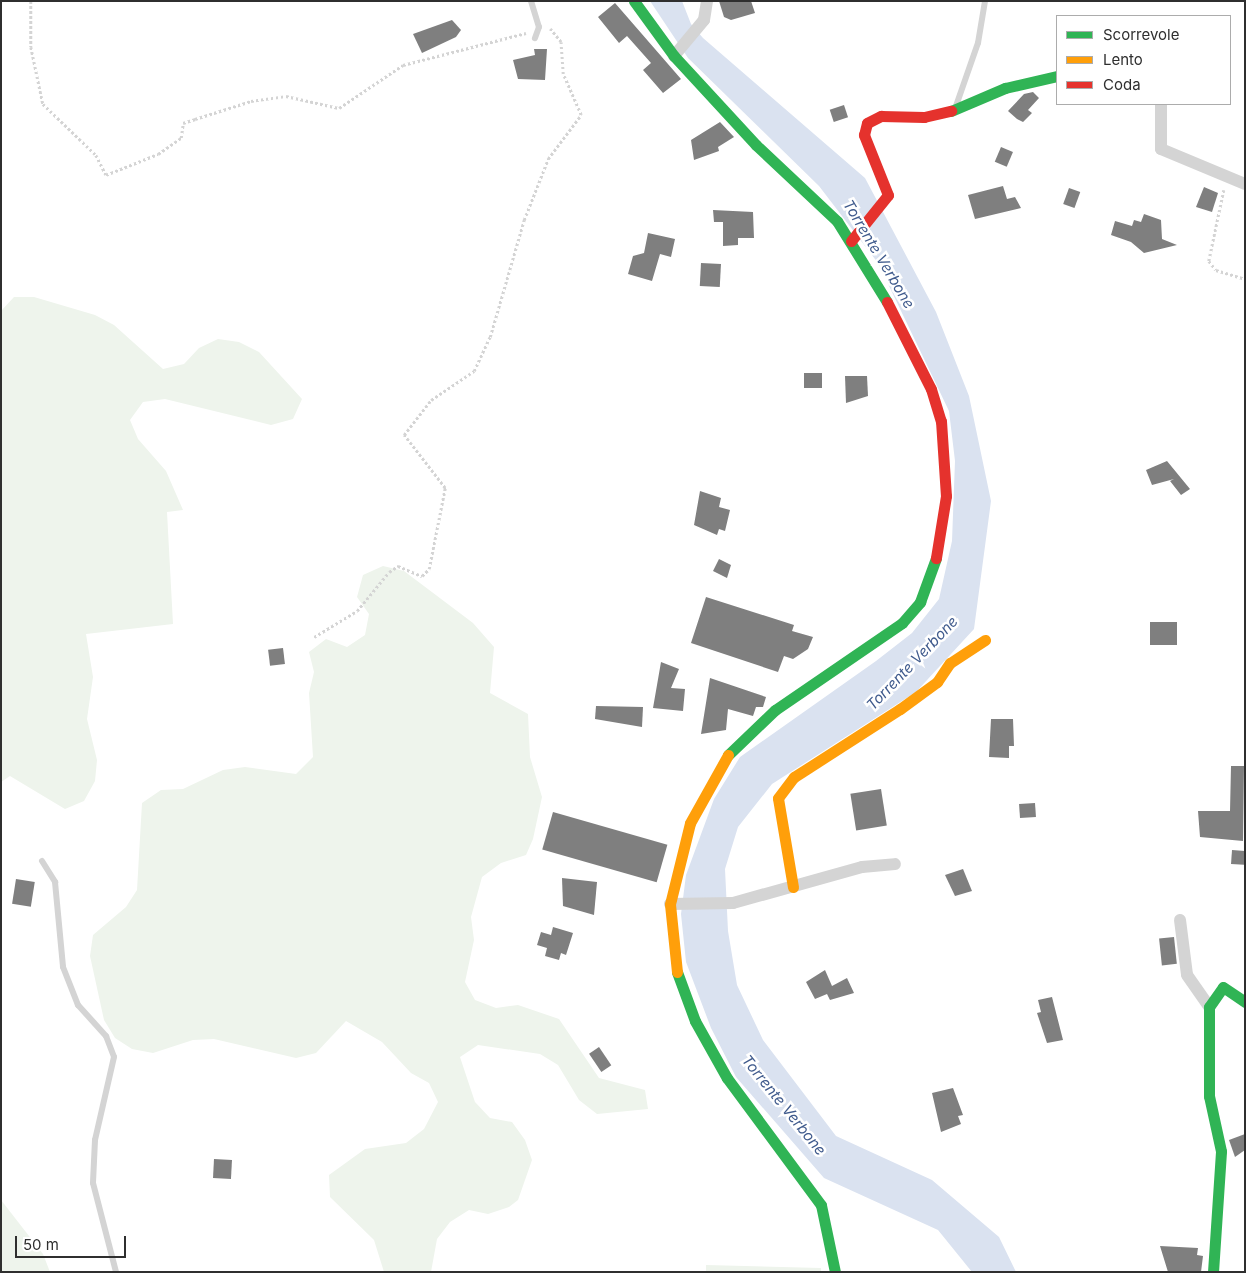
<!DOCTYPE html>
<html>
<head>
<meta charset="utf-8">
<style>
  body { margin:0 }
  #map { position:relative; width:1246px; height:1273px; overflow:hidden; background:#fff; font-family:Inter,sans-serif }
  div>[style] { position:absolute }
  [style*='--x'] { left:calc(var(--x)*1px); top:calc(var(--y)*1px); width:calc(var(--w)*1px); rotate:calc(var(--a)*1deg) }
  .green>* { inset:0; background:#eef4ec }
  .water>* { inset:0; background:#dae2f0 }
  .building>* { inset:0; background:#7f7f7f; transform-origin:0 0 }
  .path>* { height:2.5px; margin-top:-1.25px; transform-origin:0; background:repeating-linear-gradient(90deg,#d4d4d4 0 2.5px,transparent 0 5px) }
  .lane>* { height:6px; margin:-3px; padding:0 3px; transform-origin:3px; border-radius:3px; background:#d4d4d4 }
  .street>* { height:12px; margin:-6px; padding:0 6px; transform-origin:6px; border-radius:6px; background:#d4d4d4 }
  .fast>* { height:11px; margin:-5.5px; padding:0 5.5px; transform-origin:5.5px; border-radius:5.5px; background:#30b455 }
  .slow>* { height:11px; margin:-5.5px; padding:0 5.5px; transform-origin:5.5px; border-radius:5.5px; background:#ff9f0a }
  .jam>* { height:11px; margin:-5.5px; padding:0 5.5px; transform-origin:5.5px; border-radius:5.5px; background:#e5322d }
  span { translate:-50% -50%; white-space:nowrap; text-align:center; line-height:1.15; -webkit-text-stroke:5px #fff; paint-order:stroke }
  .water-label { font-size:15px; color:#405b8d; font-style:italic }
  .frame { position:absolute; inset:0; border:2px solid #2f2f2f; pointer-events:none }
  .legend { position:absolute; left:1056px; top:15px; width:175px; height:90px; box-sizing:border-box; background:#fff; border:1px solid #acacac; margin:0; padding:6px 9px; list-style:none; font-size:15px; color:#2f2f2f }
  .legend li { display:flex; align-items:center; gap:10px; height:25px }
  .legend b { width:25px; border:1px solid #acacac }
  .scale { position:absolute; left:15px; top:1236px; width:111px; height:22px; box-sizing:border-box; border:2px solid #2f2f2f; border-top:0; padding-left:6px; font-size:15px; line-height:18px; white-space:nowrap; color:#2f2f2f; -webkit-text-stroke:4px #fff; paint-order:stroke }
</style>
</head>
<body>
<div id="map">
  <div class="green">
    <i style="clip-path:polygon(14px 297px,34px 297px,95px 315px,114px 325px,163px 369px,184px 364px,199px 348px,218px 339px,239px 342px,259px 352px,302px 399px,293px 419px,271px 425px,165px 399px,143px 402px,130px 420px,138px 439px,166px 471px,183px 510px,167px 512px,173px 624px,86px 634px,93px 677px,87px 719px,97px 760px,95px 781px,84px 801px,65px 809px,10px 776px,1px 782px,1px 311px)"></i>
    <i style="clip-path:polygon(383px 566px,404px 571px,473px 623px,494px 647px,490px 693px,528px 714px,530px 757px,542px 797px,533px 839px,526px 855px,501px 863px,482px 877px,471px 917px,474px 940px,465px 982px,475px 1000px,496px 1008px,518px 1005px,559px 1019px,599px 1078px,645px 1090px,648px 1109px,597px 1114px,579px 1100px,558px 1065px,540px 1054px,478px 1045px,460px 1057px,475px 1102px,490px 1118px,512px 1122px,525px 1140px,532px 1160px,518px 1200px,509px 1207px,488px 1214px,469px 1210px,450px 1222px,437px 1239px,431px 1272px,384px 1272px,374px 1240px,330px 1197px,329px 1175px,365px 1149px,406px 1143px,424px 1129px,438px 1102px,429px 1083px,411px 1073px,382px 1042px,346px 1021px,316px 1053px,296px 1058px,214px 1039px,193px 1040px,153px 1053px,132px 1049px,115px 1038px,104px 1020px,90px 956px,93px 935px,126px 907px,137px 890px,142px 803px,161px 790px,183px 789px,223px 770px,245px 767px,296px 774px,313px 757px,309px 693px,314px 672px,309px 652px,326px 639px,347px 647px,365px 635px,369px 614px,357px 597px,363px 575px)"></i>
    <i style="clip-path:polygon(1px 1200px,43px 1254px,50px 1272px,1px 1272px)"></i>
    <i style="clip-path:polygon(706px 1265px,821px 1268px,821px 1272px,706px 1272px)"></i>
  </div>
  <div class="water">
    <i style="clip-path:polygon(650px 1px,682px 1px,691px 24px,703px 38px,865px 178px,936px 312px,969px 396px,991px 501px,974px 629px,916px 692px,772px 784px,738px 827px,725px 869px,728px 931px,737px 985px,763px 1040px,836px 1136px,932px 1180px,999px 1237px,1016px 1272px,972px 1272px,938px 1230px,824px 1178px,736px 1077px,711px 1028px,686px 962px,681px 914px,686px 875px,714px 799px,740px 757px,876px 661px,912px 633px,939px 599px,952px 541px,955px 461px,949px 411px,878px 263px,819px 186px,688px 58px)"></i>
  </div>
  <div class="building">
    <i style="clip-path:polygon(719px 1px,751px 1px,755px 13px,731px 20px,724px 17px)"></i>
    <i style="clip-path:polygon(615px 3px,681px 79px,663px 93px,643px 70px,651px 63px,627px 36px,619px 43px,598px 17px)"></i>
    <i style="clip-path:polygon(452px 20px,461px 30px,456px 37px,422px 53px,413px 34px)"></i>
    <i style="clip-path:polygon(534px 49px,547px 49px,545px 80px,518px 79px,513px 60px,535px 55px)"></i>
    <i style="clip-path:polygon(1033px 92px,1039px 98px,1028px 110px,1032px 113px,1023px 122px,1017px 119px,1008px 111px,1024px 94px)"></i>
    <i style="left:844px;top:105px;width:13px;height:15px;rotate:72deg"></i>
    <i style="clip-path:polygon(720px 122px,734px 137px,718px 147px,719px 151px,694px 160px,691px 140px)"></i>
    <i style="left:1001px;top:147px;width:13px;height:16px;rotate:23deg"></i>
    <i style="clip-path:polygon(1003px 186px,1007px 199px,1015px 197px,1021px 208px,975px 219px,968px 195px)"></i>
    <i style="clip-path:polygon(1204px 187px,1218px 193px,1212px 212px,1196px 207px)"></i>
    <i style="left:1069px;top:188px;width:12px;height:17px;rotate:20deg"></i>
    <i style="clip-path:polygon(713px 210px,753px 212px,754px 238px,738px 238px,738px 245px,723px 246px,723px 222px,714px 222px)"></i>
    <i style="clip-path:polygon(1144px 214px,1161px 220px,1162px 239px,1177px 245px,1144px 253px,1131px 242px,1111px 235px,1115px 221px,1132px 226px,1134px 220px,1141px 222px)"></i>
    <i style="clip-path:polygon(648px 233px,675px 239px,671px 257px,660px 254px,652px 281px,628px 274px,633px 256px,644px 253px)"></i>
    <i style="left:701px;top:263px;width:20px;height:23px;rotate:3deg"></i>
    <i style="left:804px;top:373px;width:18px;height:15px"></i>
    <i style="clip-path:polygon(845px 376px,867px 376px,868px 396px,846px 403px)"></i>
    <i style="clip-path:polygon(1167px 461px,1190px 489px,1181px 495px,1170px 481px,1174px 479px,1152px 485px,1146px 470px)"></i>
    <i style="clip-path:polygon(700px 491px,721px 498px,719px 507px,730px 510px,725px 531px,719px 529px,717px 535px,694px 525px)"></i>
    <i style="clip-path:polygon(719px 559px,731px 565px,727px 578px,713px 571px)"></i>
    <i style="clip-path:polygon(706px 597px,794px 625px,792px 631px,813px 637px,808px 649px,793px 659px,784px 656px,778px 672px,691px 643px)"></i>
    <i style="left:1150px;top:622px;width:27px;height:23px"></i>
    <i style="left:283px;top:648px;width:16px;height:15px;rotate:83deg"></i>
    <i style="clip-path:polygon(661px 662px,679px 669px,671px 688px,685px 689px,683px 711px,653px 708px)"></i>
    <i style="clip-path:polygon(710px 678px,766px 697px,763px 707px,756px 707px,753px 716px,728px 709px,726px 730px,701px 734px)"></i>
    <i style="clip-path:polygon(596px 706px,643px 707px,642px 727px,595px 719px)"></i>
    <i style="clip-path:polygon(991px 719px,1013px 719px,1014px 746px,1009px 746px,1009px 758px,989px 757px)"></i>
    <i style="clip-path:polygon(1231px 766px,1244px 766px,1243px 841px,1200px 837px,1198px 811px,1230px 811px)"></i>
    <i style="left:881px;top:789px;width:37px;height:31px;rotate:81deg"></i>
    <i style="left:1035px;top:803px;width:14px;height:16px;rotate:86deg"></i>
    <i style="left:553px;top:812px;width:119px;height:39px;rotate:16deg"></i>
    <i style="left:1232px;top:850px;width:13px;height:14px;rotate:4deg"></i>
    <i style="clip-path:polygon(963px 869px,972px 891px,955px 896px,945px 875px)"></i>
    <i style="clip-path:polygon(562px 878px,597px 882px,594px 915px,563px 906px)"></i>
    <i style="left:16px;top:879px;width:19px;height:25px;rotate:9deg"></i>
    <i style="clip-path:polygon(553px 927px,573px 933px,566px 955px,561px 953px,559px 960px,545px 956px,547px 948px,537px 945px,541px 932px,551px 935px)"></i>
    <i style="left:1174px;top:937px;width:27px;height:15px;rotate:84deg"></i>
    <i style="clip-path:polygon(825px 970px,832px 986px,847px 978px,854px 993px,830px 1000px,827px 994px,815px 999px,806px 982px)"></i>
    <i style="clip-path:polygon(1052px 997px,1063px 1040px,1047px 1043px,1037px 1013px,1041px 1012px,1038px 1000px)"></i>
    <i style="left:599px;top:1047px;width:22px;height:12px;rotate:56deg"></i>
    <i style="clip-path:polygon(953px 1088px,963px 1115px,958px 1116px,961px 1124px,941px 1132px,932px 1093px)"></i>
    <i style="clip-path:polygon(1245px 1134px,1245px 1150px,1235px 1157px,1229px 1140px)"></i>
    <i style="left:214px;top:1159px;width:18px;height:19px;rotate:3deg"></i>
    <i style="clip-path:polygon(1160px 1246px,1198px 1248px,1197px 1255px,1203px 1256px,1201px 1272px,1168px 1272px)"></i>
  </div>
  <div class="path">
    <i style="--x:31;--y:1;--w:46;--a:90"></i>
    <i style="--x:31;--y:47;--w:58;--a:78.1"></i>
    <i style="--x:43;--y:104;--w:74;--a:43.9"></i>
    <i style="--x:96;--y:155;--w:22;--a:63"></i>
    <i style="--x:106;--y:175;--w:56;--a:-22"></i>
    <i style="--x:158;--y:154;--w:28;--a:-35"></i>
    <i style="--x:181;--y:138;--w:15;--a:-82"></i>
    <i style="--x:183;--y:123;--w:13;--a:-18"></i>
    <i style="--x:195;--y:119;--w:59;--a:-17.8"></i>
    <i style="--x:251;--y:101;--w:35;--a:-8"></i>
    <i style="--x:286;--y:96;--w:54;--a:12.8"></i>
    <i style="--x:339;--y:108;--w:77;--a:-33.9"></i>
    <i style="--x:403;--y:65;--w:127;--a:-14.6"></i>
    <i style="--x:1224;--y:190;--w:73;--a:101.9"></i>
    <i style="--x:1209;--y:261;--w:11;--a:52"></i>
    <i style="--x:1216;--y:270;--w:30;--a:17"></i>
    <i style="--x:314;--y:637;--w:50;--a:-31.2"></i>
    <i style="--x:357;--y:611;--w:50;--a:-50.6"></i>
    <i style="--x:389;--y:572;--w:11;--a:-34"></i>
    <i style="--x:398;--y:566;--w:26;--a:23"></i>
    <i style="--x:422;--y:576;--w:10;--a:-45"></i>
    <i style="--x:429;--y:569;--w:83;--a:-78.8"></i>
    <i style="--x:445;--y:488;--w:67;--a:-127.7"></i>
    <i style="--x:404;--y:435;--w:44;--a:-52.4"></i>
    <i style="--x:431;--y:400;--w:52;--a:-34"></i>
    <i style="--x:474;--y:371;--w:38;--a:-65"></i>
    <i style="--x:490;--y:337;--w:122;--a:-73.8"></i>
    <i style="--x:524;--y:220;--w:66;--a:-68.5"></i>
    <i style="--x:548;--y:159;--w:55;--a:-53.1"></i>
    <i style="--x:581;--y:115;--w:45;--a:-113.7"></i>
    <i style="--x:563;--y:74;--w:32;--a:-94"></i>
    <i style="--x:561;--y:42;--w:17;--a:-130"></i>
  </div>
  <div class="lane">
    <i style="--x:531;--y:1;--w:27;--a:73"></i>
    <i style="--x:539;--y:27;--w:12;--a:110"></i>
    <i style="--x:956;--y:106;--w:67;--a:-70.8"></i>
    <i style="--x:978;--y:43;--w:43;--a:-80.5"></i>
    <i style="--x:42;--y:861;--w:25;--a:58"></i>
    <i style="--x:55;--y:882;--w:85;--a:84.6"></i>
    <i style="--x:63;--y:967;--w:41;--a:68.5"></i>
    <i style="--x:78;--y:1005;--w:42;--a:47.9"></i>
    <i style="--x:106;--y:1036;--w:22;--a:69"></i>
    <i style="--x:114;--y:1057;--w:85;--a:102.9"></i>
    <i style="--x:95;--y:1140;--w:43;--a:92.7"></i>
    <i style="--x:93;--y:1183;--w:92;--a:75.5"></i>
  </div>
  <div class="street">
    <i style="--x:674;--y:56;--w:47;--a:-50.2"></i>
    <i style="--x:704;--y:20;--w:19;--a:-81"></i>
    <i style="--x:1161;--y:104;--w:45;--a:90"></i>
    <i style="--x:1161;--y:149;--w:91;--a:22.6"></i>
    <i style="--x:670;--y:904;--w:63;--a:-0.9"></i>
    <i style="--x:733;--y:903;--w:134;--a:-15.6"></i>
    <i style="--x:862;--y:867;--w:33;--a:-5"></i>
    <i style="--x:1180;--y:920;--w:55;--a:82.7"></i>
    <i style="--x:1187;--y:975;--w:39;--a:55"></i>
  </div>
  <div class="fast">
    <i style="--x:634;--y:1;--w:68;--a:54"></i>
    <i style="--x:674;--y:56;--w:121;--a:47.3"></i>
    <i style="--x:756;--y:145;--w:111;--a:43.2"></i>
    <i style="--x:837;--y:221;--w:95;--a:58.3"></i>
    <i style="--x:951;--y:111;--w:59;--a:-23.1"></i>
    <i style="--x:1005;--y:88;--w:53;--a:-13"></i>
    <i style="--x:728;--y:755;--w:65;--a:-43.8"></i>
    <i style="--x:775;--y:710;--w:154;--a:-34.4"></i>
    <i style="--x:902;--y:623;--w:28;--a:-49"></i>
    <i style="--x:920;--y:602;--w:47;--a:-70"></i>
    <i style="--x:677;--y:972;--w:52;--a:69.8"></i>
    <i style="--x:695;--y:1021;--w:65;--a:60.7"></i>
    <i style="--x:727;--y:1078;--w:158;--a:53.5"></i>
    <i style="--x:821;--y:1205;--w:68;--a:78.2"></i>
    <i style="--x:1213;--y:1272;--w:121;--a:-86.2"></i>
    <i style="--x:1221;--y:1151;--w:56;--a:-102.3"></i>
    <i style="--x:1209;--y:1096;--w:89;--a:-90"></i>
    <i style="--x:1209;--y:1007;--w:24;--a:-55"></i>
    <i style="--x:1223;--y:987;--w:27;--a:34"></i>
  </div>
  <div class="slow">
    <i style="--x:793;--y:887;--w:90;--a:-99.6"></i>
    <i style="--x:778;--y:798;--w:26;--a:-53"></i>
    <i style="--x:794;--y:777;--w:126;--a:-32.7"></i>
    <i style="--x:900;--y:709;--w:46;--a:-36.1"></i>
    <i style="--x:937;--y:682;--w:23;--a:-56"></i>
    <i style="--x:950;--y:663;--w:42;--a:-33.3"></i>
    <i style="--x:677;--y:972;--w:68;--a:-95.9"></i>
    <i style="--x:670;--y:904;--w:83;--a:-76.1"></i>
    <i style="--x:690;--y:823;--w:78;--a:-60.8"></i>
  </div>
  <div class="jam">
    <i style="--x:851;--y:241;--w:59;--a:-51.2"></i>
    <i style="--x:888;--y:195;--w:65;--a:-111.8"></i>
    <i style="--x:864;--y:135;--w:12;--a:-76"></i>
    <i style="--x:867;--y:123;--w:16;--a:-27"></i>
    <i style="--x:881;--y:116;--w:43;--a:1.3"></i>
    <i style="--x:924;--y:117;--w:28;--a:-13"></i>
    <i style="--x:887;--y:302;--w:97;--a:63.2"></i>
    <i style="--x:931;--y:389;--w:34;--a:73"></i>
    <i style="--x:941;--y:421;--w:75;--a:86.2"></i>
    <i style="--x:946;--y:496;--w:63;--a:99.2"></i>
  </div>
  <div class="water-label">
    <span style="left:879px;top:254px;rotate:59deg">Torrente Verbone</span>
    <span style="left:912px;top:663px;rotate:-46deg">Torrente Verbone</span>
    <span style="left:784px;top:1105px;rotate:51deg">Torrente Verbone</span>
  </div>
  <div class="frame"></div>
  <ul class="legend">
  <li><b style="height:6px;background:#30b455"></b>Scorrevole</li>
  <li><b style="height:6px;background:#ff9f0a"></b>Lento</li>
  <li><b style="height:6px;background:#e5322d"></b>Coda</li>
  </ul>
  <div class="scale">50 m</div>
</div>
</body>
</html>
